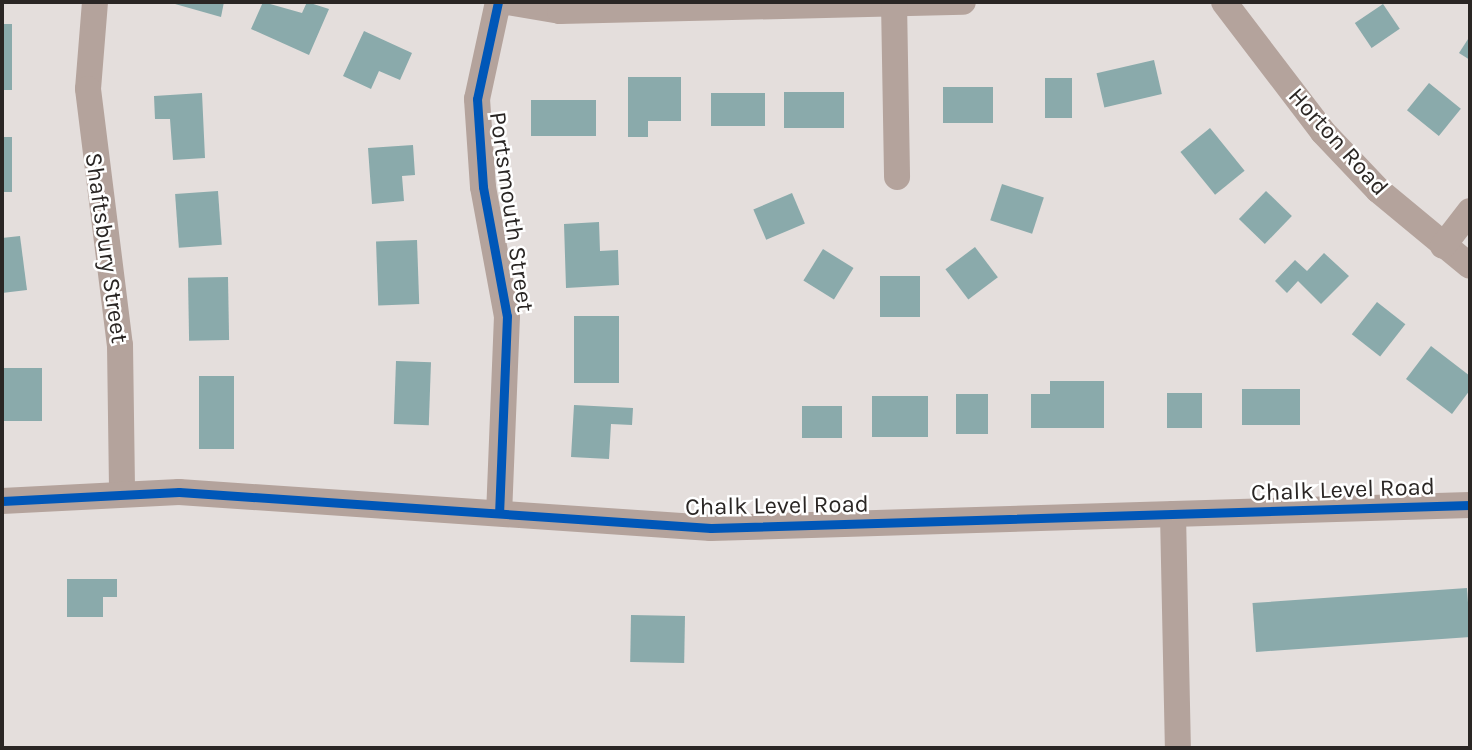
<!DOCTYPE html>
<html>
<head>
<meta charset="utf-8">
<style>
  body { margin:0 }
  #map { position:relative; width:1472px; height:750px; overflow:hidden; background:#e4dedc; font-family:Karla,sans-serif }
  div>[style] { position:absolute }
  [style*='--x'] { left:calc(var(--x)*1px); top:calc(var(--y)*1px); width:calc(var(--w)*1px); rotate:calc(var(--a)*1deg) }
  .building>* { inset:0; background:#8aaaab; transform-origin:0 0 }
  .minor>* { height:26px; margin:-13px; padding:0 13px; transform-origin:13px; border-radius:13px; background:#b4a39c }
  .cycleway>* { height:9px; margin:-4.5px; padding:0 4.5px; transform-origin:4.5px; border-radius:4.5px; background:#0057b8 }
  span { translate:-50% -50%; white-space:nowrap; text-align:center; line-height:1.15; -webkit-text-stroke:5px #fff; paint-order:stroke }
  .street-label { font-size:24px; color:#2a2624 }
  .frame { position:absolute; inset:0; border:4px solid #2a2624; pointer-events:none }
</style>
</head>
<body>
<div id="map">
  <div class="building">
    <i style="clip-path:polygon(168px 2px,224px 2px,221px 17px)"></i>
    <i style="clip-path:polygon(263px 2px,302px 13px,307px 2px,329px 9px,309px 55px,251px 29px)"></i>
    <i style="left:1383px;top:4px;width:30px;height:34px;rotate:56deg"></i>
    <i style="left:2px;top:24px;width:10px;height:66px"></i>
    <i style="clip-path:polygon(364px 31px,412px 53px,400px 80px,379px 71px,371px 89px,343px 76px)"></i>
    <i style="clip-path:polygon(1470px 36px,1470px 60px,1459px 53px)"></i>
    <i style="left:1154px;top:60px;width:35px;height:59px;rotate:77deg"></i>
    <i style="clip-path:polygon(628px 77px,681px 77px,681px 121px,648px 121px,648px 137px,628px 137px)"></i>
    <i style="left:1045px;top:78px;width:27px;height:40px"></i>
    <i style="left:1429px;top:83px;width:41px;height:35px;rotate:39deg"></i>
    <i style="left:943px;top:87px;width:50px;height:36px"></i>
    <i style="left:784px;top:92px;width:60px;height:36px"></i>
    <i style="clip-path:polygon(202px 93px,205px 158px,173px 160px,170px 119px,155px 119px,154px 96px)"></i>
    <i style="left:711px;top:93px;width:54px;height:33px"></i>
    <i style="left:531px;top:100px;width:65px;height:36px"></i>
    <i style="left:1210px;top:128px;width:55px;height:38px;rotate:51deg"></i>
    <i style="left:2px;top:137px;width:10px;height:55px"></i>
    <i style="clip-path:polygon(413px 145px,415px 175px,402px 176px,404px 201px,372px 204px,368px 148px)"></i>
    <i style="left:1002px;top:184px;width:44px;height:38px;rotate:18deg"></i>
    <i style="left:218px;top:191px;width:54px;height:43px;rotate:86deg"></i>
    <i style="left:1266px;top:191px;width:36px;height:39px;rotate:44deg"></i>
    <i style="left:792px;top:193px;width:33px;height:42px;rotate:67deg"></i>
    <i style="clip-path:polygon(599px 222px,600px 251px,618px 250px,619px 285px,566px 288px,564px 224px)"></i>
    <i style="clip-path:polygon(20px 236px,27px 290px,2px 293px,2px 238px)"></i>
    <i style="left:417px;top:240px;width:64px;height:41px;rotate:88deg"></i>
    <i style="left:975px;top:247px;width:38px;height:37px;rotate:53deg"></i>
    <i style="left:823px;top:249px;width:36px;height:37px;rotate:32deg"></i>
    <i style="clip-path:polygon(1324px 253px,1349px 276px,1321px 304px,1298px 281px,1287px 293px,1275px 281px,1295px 260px,1307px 271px)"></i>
    <i style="left:880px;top:276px;width:40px;height:41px"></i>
    <i style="left:228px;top:277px;width:63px;height:40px;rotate:89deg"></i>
    <i style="left:1377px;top:302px;width:36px;height:41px;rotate:38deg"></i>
    <i style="left:574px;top:316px;width:45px;height:67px"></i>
    <i style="clip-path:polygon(1431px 346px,1470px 376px,1470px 390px,1452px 414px,1406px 379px)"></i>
    <i style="left:396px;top:361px;width:35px;height:63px;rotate:2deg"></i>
    <i style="left:2px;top:368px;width:40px;height:53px"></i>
    <i style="left:199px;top:376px;width:35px;height:73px"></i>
    <i style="clip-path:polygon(1050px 381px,1104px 381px,1104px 428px,1031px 428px,1031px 394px,1050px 394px)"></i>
    <i style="left:1242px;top:389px;width:58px;height:36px"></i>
    <i style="left:1167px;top:393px;width:35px;height:35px"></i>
    <i style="left:956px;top:394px;width:32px;height:40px"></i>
    <i style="left:872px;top:396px;width:56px;height:41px"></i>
    <i style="clip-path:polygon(574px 405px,633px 408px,632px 425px,611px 424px,609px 459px,571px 457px)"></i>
    <i style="left:802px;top:406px;width:40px;height:32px"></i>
    <i style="clip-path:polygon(67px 579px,117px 579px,117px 597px,103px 597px,103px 617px,67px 617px)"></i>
    <i style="left:1467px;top:588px;width:49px;height:215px;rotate:86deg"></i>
    <i style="left:631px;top:615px;width:54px;height:47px;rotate:1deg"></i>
  </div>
  <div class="minor">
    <i style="--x:95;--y:2;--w:87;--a:94.6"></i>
    <i style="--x:88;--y:89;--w:258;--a:82.9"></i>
    <i style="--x:120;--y:345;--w:149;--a:89.2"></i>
    <i style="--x:498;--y:2;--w:99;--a:102.2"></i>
    <i style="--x:477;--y:99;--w:88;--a:86.1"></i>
    <i style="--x:483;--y:187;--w:131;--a:79.5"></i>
    <i style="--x:507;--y:316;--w:197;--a:92.3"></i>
    <i style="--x:507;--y:2;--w:54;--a:9.6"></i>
    <i style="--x:560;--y:11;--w:403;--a:-1.3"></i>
    <i style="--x:894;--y:2;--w:175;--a:89"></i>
    <i style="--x:1224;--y:2;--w:163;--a:52.7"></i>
    <i style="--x:1323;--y:132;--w:80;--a:46.5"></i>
    <i style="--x:1378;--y:190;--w:119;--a:39.6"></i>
    <i style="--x:1443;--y:246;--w:44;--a:-52.4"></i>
    <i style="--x:2;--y:501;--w:177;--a:-2.9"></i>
    <i style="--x:179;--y:492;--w:533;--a:3.87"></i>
    <i style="--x:711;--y:528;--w:759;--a:-1.74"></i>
    <i style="--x:1173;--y:514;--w:234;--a:88.8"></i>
  </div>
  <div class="cycleway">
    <i style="--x:498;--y:2;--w:99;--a:102.2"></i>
    <i style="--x:477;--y:99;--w:88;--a:86.1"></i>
    <i style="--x:483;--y:187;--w:131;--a:79.5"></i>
    <i style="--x:507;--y:316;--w:197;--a:92.3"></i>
    <i style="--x:2;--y:501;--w:177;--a:-2.9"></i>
    <i style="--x:179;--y:492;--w:533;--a:3.87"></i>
    <i style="--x:711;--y:528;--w:759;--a:-1.74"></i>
  </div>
  <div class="street-label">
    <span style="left:1338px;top:142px;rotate:48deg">Horton Road</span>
    <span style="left:511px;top:212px;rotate:82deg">Portsmouth Street</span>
    <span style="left:106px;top:248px;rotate:82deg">Shaftsbury Street</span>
    <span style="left:1343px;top:490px;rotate:-2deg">Chalk Level Road</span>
    <span style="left:777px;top:506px;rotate:-1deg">Chalk Level Road</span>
  </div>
  <div class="frame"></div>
</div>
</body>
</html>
